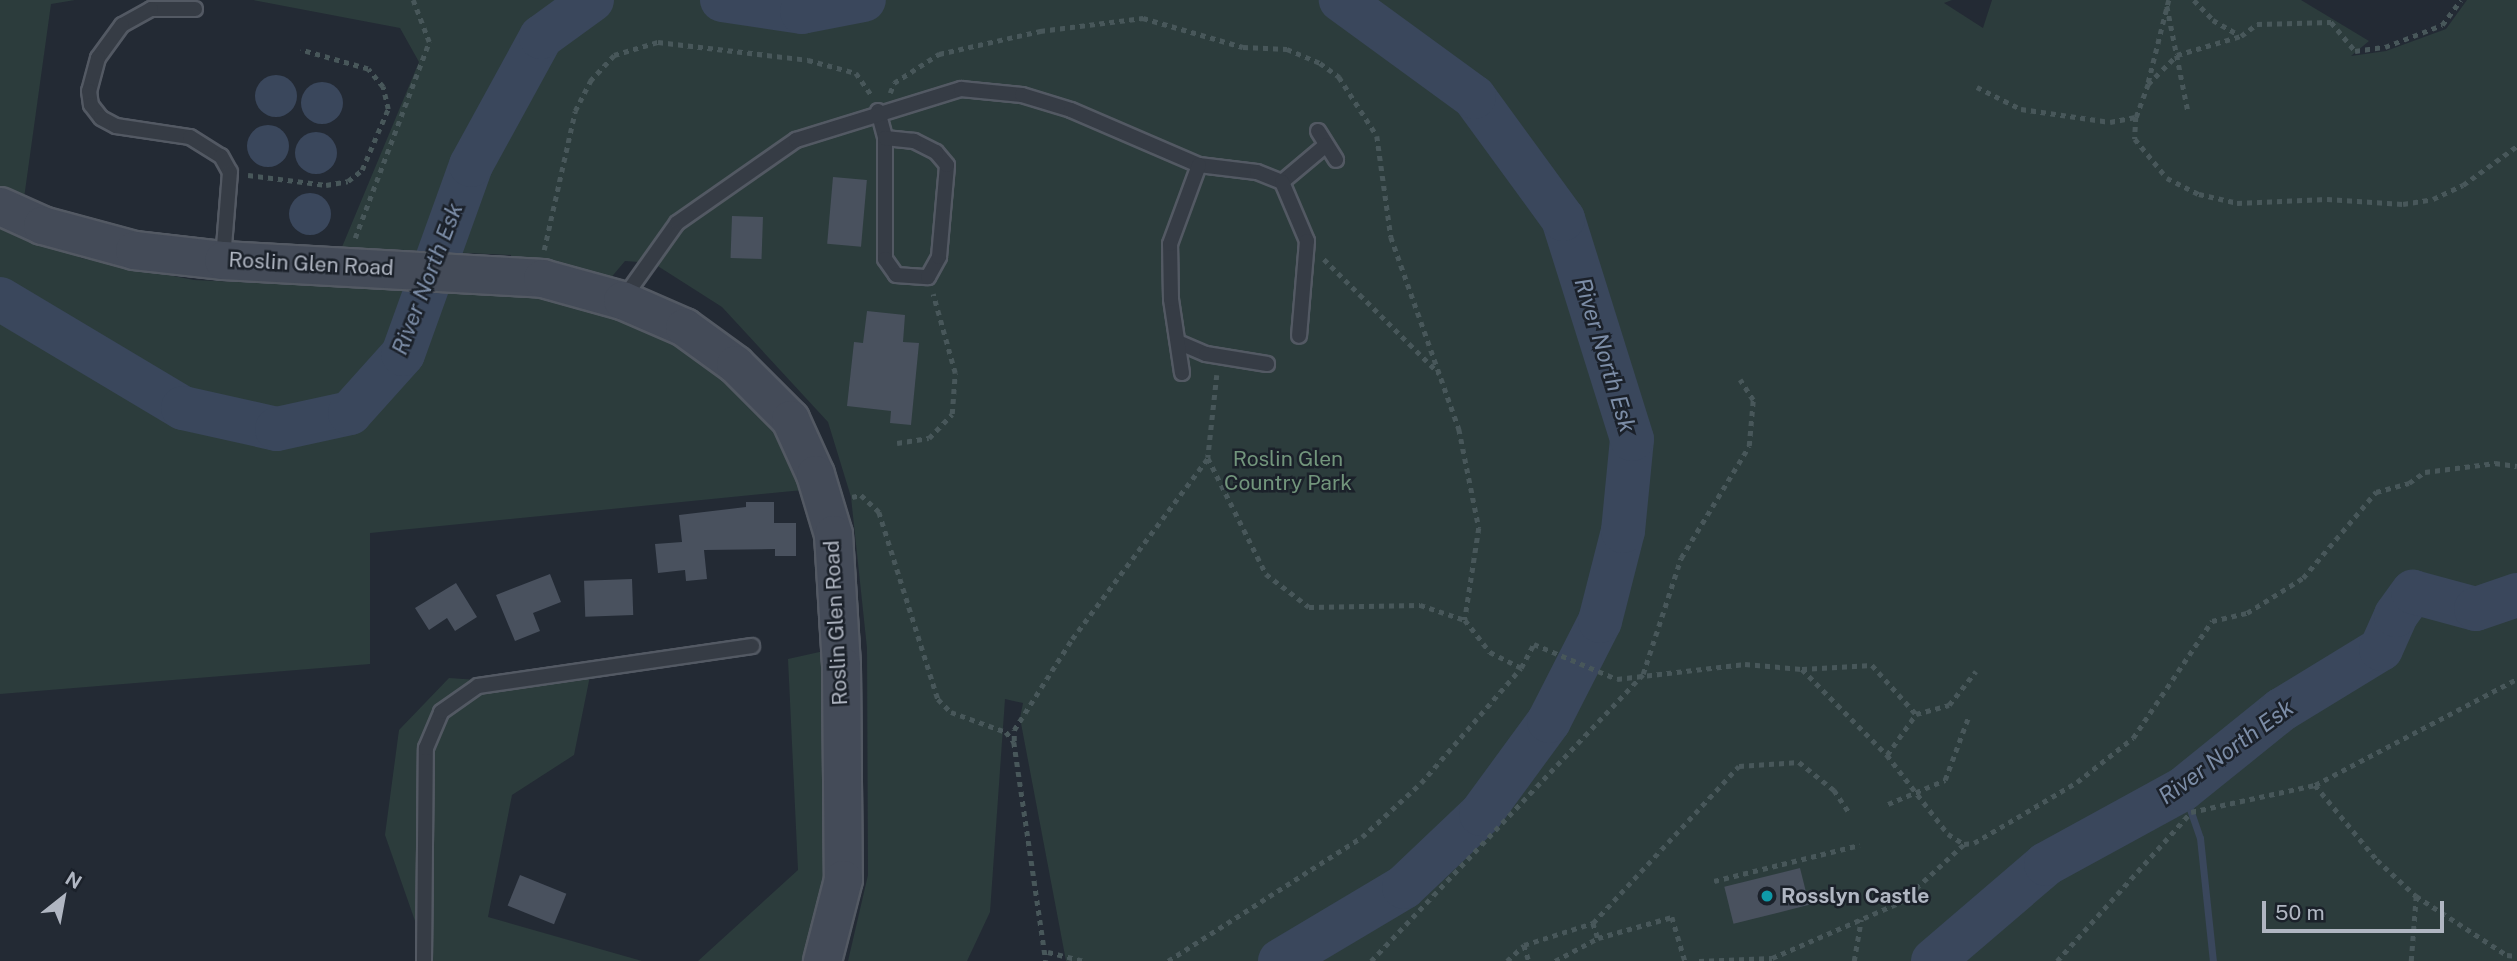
<!DOCTYPE html>
<html>
<head>
<meta charset="utf-8">
<style>
  body { margin:0 }
  #map { position:relative; width:2517px; height:961px; overflow:hidden; background:#232a34; font-family:"Public Sans",sans-serif }
  div>[style] { position:absolute }
  [style*='--x'] { left:calc(var(--x)*1px); top:calc(var(--y)*1px); width:calc(var(--w)*1px); rotate:calc(var(--a)*1deg) }
  .green>* { inset:0; background:#2c3c3c }
  .water>* { inset:0; background:#3a475c }
  .round { border-radius:50% }
  .stream>* { height:7px; margin:-3.5px; padding:0 3.5px; transform-origin:3.5px; border-radius:3.5px; background:#3a475c }
  .river>* { height:44px; margin:-22px; padding:0 22px; transform-origin:22px; border-radius:22px; background:#3a475c }
  .building>* { inset:0; background:#49515e; transform-origin:0 0 }
  .path>* { height:4.5px; margin-top:-2.25px; transform-origin:0; background:repeating-linear-gradient(90deg,#48575a 0 5px,transparent 0 10px) }
  .roads { filter:drop-shadow(2px 0 #535963) drop-shadow(-2px 0 #535963) drop-shadow(0 2px #535963) drop-shadow(0 -2px #535963) }
  .lane>* { height:14px; margin:-7px; padding:0 7px; transform-origin:7px; border-radius:7px; background:#363c45 }
  .secondary>* { height:37px; margin:-18.5px; padding:0 18.5px; transform-origin:18.5px; border-radius:18.5px; background:#444b58 }
  .path-bridge>* { height:4.5px; margin-top:-2.25px; transform-origin:0; background:repeating-linear-gradient(90deg,#48575a 0 5px,transparent 0 10px) }
  .dots>* { width:19px; height:19px; translate:-50% -50%; box-sizing:border-box; border:4px solid #1b212a; border-radius:50% }
  span { translate:-50% -50%; white-space:nowrap; text-align:center; line-height:1.15; -webkit-text-stroke:5px #1b212a; paint-order:stroke }
  .street-label { font-size:21px; color:#b0b6c2 }
  .park-label { font-size:21px; color:#72957c }
  .poi-label { font-size:21px; color:#b0b6c2; font-weight:700 }
  .left { translate:0 -50%; text-align:left }
  .water-label { font-size:23px; color:#7c8da7; font-style:italic }
  .north { position:absolute; left:28px; top:863px; width:70px; height:70px; -webkit-text-stroke:5px #1b212a; paint-order:stroke; rotate:31deg; font-size:19px; font-weight:700; line-height:28px; text-align:center; color:#b0b6c2 }
  .north::after { content:''; display:block; margin:auto; width:24px; height:32px; background:#b0b6c2; clip-path:polygon(50% 0,100% 100%,50% 72%,0 100%) }
  .scale { position:absolute; left:2262px; top:901px; width:182px; height:32px; box-sizing:border-box; border:4px solid #b0b6c2; border-top:0; padding-left:9px; font-size:21px; line-height:24px; white-space:nowrap; color:#b0b6c2; -webkit-text-stroke:5px #1b212a; paint-order:stroke }
</style>
</head>
<body>
<div id="map">
  <div class="green">
    <i style="clip-path:polygon(0 0,75px 0,51px 4px,20px 227px,81px 258px,194px 280px,509px 294px,511px 255px,342px 247px,419px 62px,400px 28px,253px 0,1952px 0,1944px 3px,1983px 28px,1992px 0,2301px 0,2369px 41px,2351px 56px,2386px 51px,2446px 29px,2467px 0,2517px 0,2517px 961px,1066px 961px,1020px 718px,1023px 703px,1005px 699px,990px 912px,967px 961px,848px 961px,868px 875px,867px 648px,851px 497px,828px 422px,722px 307px,653px 263px,625px 261px,609px 280px,755px 399px,778px 429px,803px 490px,370px 533px,370px 664px,0 694px)"></i>
    <i style="clip-path:polygon(824px 651px,827px 875px,809px 961px,698px 961px,798px 870px,788px 659px)"></i>
    <i style="clip-path:polygon(590px 676px,574px 755px,512px 795px,488px 917px,642px 961px,429px 961px,385px 835px,399px 730px,449px 678px,519px 683px)"></i>
  </div>
  <div class="water">
    <i class="round" style="left:255px;top:75px;width:42px;height:42px"></i>
    <i class="round" style="left:301px;top:82px;width:42px;height:42px"></i>
    <i class="round" style="left:247px;top:125px;width:42px;height:42px"></i>
    <i class="round" style="left:295px;top:132px;width:42px;height:42px"></i>
    <i class="round" style="left:289px;top:193px;width:42px;height:42px"></i>
  </div>
  <div class="stream">
    <i style="--x:2183;--y:789;--w:52;--a:70.9"></i>
    <i style="--x:2200;--y:838;--w:124;--a:84"></i>
  </div>
  <div class="river">
    <i style="--x:722;--y:0;--w:81;--a:8.5"></i>
    <i style="--x:802;--y:12;--w:63;--a:-11"></i>
    <i style="--x:0;--y:299;--w:213;--a:30.8"></i>
    <i style="--x:183;--y:408;--w:96;--a:12.6"></i>
    <i style="--x:277;--y:429;--w:75;--a:-12.4"></i>
    <i style="--x:350;--y:413;--w:79;--a:-48.1"></i>
    <i style="--x:403;--y:354;--w:201;--a:-70.2"></i>
    <i style="--x:471;--y:165;--w:146;--a:-61.3"></i>
    <i style="--x:541;--y:37;--w:63;--a:-36"></i>
    <i style="--x:1280;--y:961;--w:144;--a:-30.8"></i>
    <i style="--x:1404;--y:887;--w:106;--a:-43.5"></i>
    <i style="--x:1481;--y:814;--w:115;--a:-53.8"></i>
    <i style="--x:1549;--y:721;--w:112;--a:-63"></i>
    <i style="--x:1600;--y:621;--w:93;--a:-75.7"></i>
    <i style="--x:1623;--y:531;--w:92;--a:-84.4"></i>
    <i style="--x:1632;--y:439;--w:231;--a:-107.4"></i>
    <i style="--x:1563;--y:219;--w:151;--a:-126.1"></i>
    <i style="--x:1474;--y:97;--w:165;--a:-143.9"></i>
    <i style="--x:1933;--y:961;--w:149;--a:-40.6"></i>
    <i style="--x:2046;--y:864;--w:156;--a:-28.7"></i>
    <i style="--x:2183;--y:789;--w:126;--a:-38.9"></i>
    <i style="--x:2281;--y:710;--w:117;--a:-31.4"></i>
    <i style="--x:2381;--y:649;--w:37;--a:-66"></i>
    <i style="--x:2396;--y:615;--w:29;--a:-54"></i>
    <i style="--x:2413;--y:592;--w:65;--a:15.1"></i>
    <i style="--x:2476;--y:609;--w:43;--a:-18.9"></i>
  </div>
  <div class="building">
    <i style="left:833px;top:177px;width:34px;height:67px;rotate:5deg"></i>
    <i style="left:732px;top:216px;width:31px;height:42px;rotate:2deg"></i>
    <i style="clip-path:polygon(867px 311px,905px 315px,903px 342px,919px 343px,911px 425px,890px 423px,891px 411px,847px 406px,854px 342px,863px 343px)"></i>
    <i style="clip-path:polygon(746px 502px,774px 502px,774px 523px,796px 523px,796px 556px,775px 556px,775px 549px,704px 550px,707px 579px,686px 581px,685px 570px,658px 573px,655px 544px,682px 542px,679px 515px,746px 507px)"></i>
    <i style="clip-path:polygon(550px 574px,561px 602px,533px 613px,540px 631px,515px 641px,496px 595px)"></i>
    <i style="left:632px;top:579px;width:36px;height:48px;rotate:88deg"></i>
    <i style="clip-path:polygon(456px 583px,477px 617px,455px 631px,447px 618px,429px 630px,415px 608px)"></i>
    <i style="left:1800px;top:868px;width:38px;height:78px;rotate:76deg"></i>
    <i style="left:520px;top:875px;width:50px;height:33px;rotate:22deg"></i>
  </div>
  <div class="path">
    <i style="--x:2169;--y:0;--w:87;--a:104"></i>
    <i style="--x:2148;--y:84;--w:41;--a:-45"></i>
    <i style="--x:2177;--y:55;--w:67;--a:-16.5"></i>
    <i style="--x:2241;--y:36;--w:20;--a:-37"></i>
    <i style="--x:2257;--y:24;--w:74;--a:-1.5"></i>
    <i style="--x:2331;--y:22;--w:38;--a:50"></i>
    <i style="--x:2355;--y:51;--w:30;--a:-8"></i>
    <i style="--x:2385;--y:47;--w:61;--a:-21.1"></i>
    <i style="--x:2442;--y:25;--w:31;--a:-53"></i>
    <i style="--x:2194;--y:0;--w:28;--a:46"></i>
    <i style="--x:2213;--y:20;--w:28;--a:30"></i>
    <i style="--x:2167;--y:6;--w:107;--a:78.7"></i>
    <i style="--x:1977;--y:87;--w:49;--a:26.6"></i>
    <i style="--x:2021;--y:109;--w:90;--a:8.3"></i>
    <i style="--x:2110;--y:122;--w:26;--a:-11"></i>
    <i style="--x:2136;--y:117;--w:35;--a:-70"></i>
    <i style="--x:890;--y:93;--w:11;--a:-68"></i>
    <i style="--x:894;--y:83;--w:54;--a:-32.8"></i>
    <i style="--x:939;--y:54;--w:104;--a:-12.8"></i>
    <i style="--x:1040;--y:31;--w:104;--a:-7.2"></i>
    <i style="--x:1143;--y:18;--w:104;--a:16.2"></i>
    <i style="--x:1243;--y:47;--w:44;--a:2.6"></i>
    <i style="--x:1287;--y:49;--w:36;--a:23"></i>
    <i style="--x:1320;--y:63;--w:24;--a:36"></i>
    <i style="--x:1339;--y:77;--w:70;--a:57.2"></i>
    <i style="--x:1377;--y:136;--w:102;--a:82.1"></i>
    <i style="--x:1391;--y:237;--w:204;--a:70.5"></i>
    <i style="--x:1459;--y:429;--w:101;--a:78.6"></i>
    <i style="--x:1479;--y:528;--w:93;--a:98.7"></i>
    <i style="--x:1465;--y:620;--w:41;--a:52"></i>
    <i style="--x:1490;--y:652;--w:35;--a:27"></i>
    <i style="--x:1521;--y:668;--w:27;--a:-62"></i>
    <i style="--x:1534;--y:644;--w:90;--a:22.9"></i>
    <i style="--x:1617;--y:679;--w:129;--a:-6.7"></i>
    <i style="--x:1745;--y:664;--w:57;--a:5"></i>
    <i style="--x:1802;--y:669;--w:70;--a:-3.3"></i>
    <i style="--x:1872;--y:665;--w:66;--a:48.1"></i>
    <i style="--x:1916;--y:714;--w:34;--a:-15"></i>
    <i style="--x:1949;--y:705;--w:43;--a:-51.5"></i>
    <i style="--x:2136;--y:117;--w:22;--a:93"></i>
    <i style="--x:2135;--y:139;--w:50;--a:50.6"></i>
    <i style="--x:2167;--y:178;--w:36;--a:27"></i>
    <i style="--x:2199;--y:194;--w:39;--a:13"></i>
    <i style="--x:2237;--y:203;--w:90;--a:-2.5"></i>
    <i style="--x:2327;--y:199;--w:76;--a:3.8"></i>
    <i style="--x:2403;--y:204;--w:30;--a:-9"></i>
    <i style="--x:2433;--y:199;--w:33;--a:-25"></i>
    <i style="--x:2463;--y:185;--w:67;--a:-35.8"></i>
    <i style="--x:248;--y:175;--w:79;--a:7.3"></i>
    <i style="--x:326;--y:185;--w:22;--a:-10"></i>
    <i style="--x:348;--y:181;--w:18;--a:-38"></i>
    <i style="--x:362;--y:170;--w:66;--a:-66.9"></i>
    <i style="--x:388;--y:109;--w:23;--a:-103"></i>
    <i style="--x:383;--y:87;--w:23;--a:-130"></i>
    <i style="--x:368;--y:69;--w:70;--a:-164.2"></i>
    <i style="--x:355;--y:238;--w:210;--a:-69.3"></i>
    <i style="--x:429;--y:42;--w:45;--a:-110.9"></i>
    <i style="--x:544;--y:250;--w:142;--a:-77.4"></i>
    <i style="--x:575;--y:111;--w:34;--a:-63"></i>
    <i style="--x:590;--y:81;--w:35;--a:-47"></i>
    <i style="--x:614;--y:55;--w:46;--a:-16.5"></i>
    <i style="--x:658;--y:42;--w:151;--a:6.8"></i>
    <i style="--x:808;--y:60;--w:50;--a:15.2"></i>
    <i style="--x:856;--y:73;--w:28;--a:55"></i>
    <i style="--x:1324;--y:259;--w:163;--a:44.8"></i>
    <i style="--x:1217;--y:375;--w:83;--a:96.2"></i>
    <i style="--x:1208;--y:458;--w:130;--a:63.4"></i>
    <i style="--x:1266;--y:574;--w:54;--a:37.5"></i>
    <i style="--x:1309;--y:607;--w:111;--a:-1"></i>
    <i style="--x:1420;--y:605;--w:47;--a:18.4"></i>
    <i style="--x:897;--y:443;--w:32;--a:-9"></i>
    <i style="--x:929;--y:438;--w:33;--a:-46"></i>
    <i style="--x:952;--y:414;--w:41;--a:-85.8"></i>
    <i style="--x:955;--y:373;--w:82;--a:-105.6"></i>
    <i style="--x:852;--y:497;--w:9;--a:-13"></i>
    <i style="--x:861;--y:495;--w:25;--a:43"></i>
    <i style="--x:879;--y:512;--w:196;--a:72.5"></i>
    <i style="--x:938;--y:699;--w:18;--a:45"></i>
    <i style="--x:951;--y:712;--w:59;--a:20"></i>
    <i style="--x:1006;--y:732;--w:13;--a:51"></i>
    <i style="--x:1014;--y:742;--w:221;--a:81.7"></i>
    <i style="--x:1802;--y:669;--w:121;--a:45.3"></i>
    <i style="--x:1887;--y:755;--w:100;--a:52.3"></i>
    <i style="--x:1948;--y:834;--w:19;--a:32"></i>
    <i style="--x:1964;--y:844;--w:10;--a:-6"></i>
    <i style="--x:1974;--y:843;--w:120;--a:-30.6"></i>
    <i style="--x:2077;--y:782;--w:71;--a:-38.2"></i>
    <i style="--x:2133;--y:738;--w:141;--a:-56"></i>
    <i style="--x:2212;--y:621;--w:36;--a:-13"></i>
    <i style="--x:2247;--y:613;--w:66;--a:-32"></i>
    <i style="--x:2303;--y:578;--w:113;--a:-49.7"></i>
    <i style="--x:2376;--y:492;--w:34;--a:-15"></i>
    <i style="--x:2409;--y:483;--w:19;--a:-35"></i>
    <i style="--x:2425;--y:472;--w:71;--a:-7.3"></i>
    <i style="--x:2495;--y:463;--w:22;--a:8"></i>
    <i style="--x:1014;--y:741;--w:11;--a:-90"></i>
    <i style="--x:1014;--y:730;--w:108;--a:-57.5"></i>
    <i style="--x:1072;--y:639;--w:226;--a:-53.1"></i>
    <i style="--x:1887;--y:755;--w:50;--a:-54.7"></i>
    <i style="--x:2315;--y:785;--w:97;--a:50.4"></i>
    <i style="--x:2377;--y:860;--w:53;--a:42.7"></i>
    <i style="--x:2416;--y:896;--w:108;--a:33"></i>
    <i style="--x:2507;--y:955;--w:10;--a:6"></i>
    <i style="--x:1714;--y:881;--w:150;--a:-13.9"></i>
    <i style="--x:1593;--y:923;--w:16;--a:72"></i>
    <i style="--x:1524;--y:945;--w:17;--a:73"></i>
    <i style="--x:1048;--y:952;--w:36;--a:14"></i>
    <i style="--x:1168;--y:961;--w:230;--a:-32.6"></i>
    <i style="--x:1362;--y:837;--w:80;--a:-42.5"></i>
    <i style="--x:1421;--y:783;--w:152;--a:-49"></i>
    <i style="--x:1371;--y:961;--w:395;--a:-46.5"></i>
    <i style="--x:1643;--y:674;--w:122;--a:-71.9"></i>
    <i style="--x:1681;--y:558;--w:131;--a:-58.7"></i>
    <i style="--x:1749;--y:446;--w:46;--a:-85"></i>
    <i style="--x:1753;--y:400;--w:24;--a:-123"></i>
    <i style="--x:1507;--y:961;--w:23;--a:-43"></i>
    <i style="--x:1524;--y:945;--w:72;--a:-17.7"></i>
    <i style="--x:1593;--y:923;--w:214;--a:-47.1"></i>
    <i style="--x:1739;--y:766;--w:60;--a:-3.8"></i>
    <i style="--x:1799;--y:762;--w:45;--a:38.7"></i>
    <i style="--x:1834;--y:790;--w:29;--a:56"></i>
    <i style="--x:1555;--y:961;--w:49;--a:-28.1"></i>
    <i style="--x:1598;--y:938;--w:77;--a:-15.8"></i>
    <i style="--x:1672;--y:917;--w:46;--a:73.5"></i>
    <i style="--x:1699;--y:961;--w:73;--a:-2.4"></i>
    <i style="--x:1772;--y:958;--w:141;--a:-23.5"></i>
    <i style="--x:1901;--y:902;--w:86;--a:-42.6"></i>
    <i style="--x:1854;--y:961;--w:42;--a:-80.3"></i>
    <i style="--x:2057;--y:961;--w:200;--a:-48"></i>
    <i style="--x:2191;--y:812;--w:127;--a:-12.3"></i>
    <i style="--x:2315;--y:785;--w:228;--a:-27.7"></i>
    <i style="--x:2411;--y:961;--w:65;--a:-85.6"></i>
  </div>
  <div class="roads">
    <div class="lane">
      <i style="--x:195;--y:9;--w:44;--a:180"></i>
      <i style="--x:151;--y:9;--w:33;--a:151"></i>
      <i style="--x:122;--y:25;--w:41;--a:126"></i>
      <i style="--x:98;--y:58;--w:34;--a:105"></i>
      <i style="--x:89;--y:91;--w:14;--a:82"></i>
      <i style="--x:91;--y:105;--w:16;--a:52"></i>
      <i style="--x:101;--y:118;--w:17;--a:28"></i>
      <i style="--x:116;--y:126;--w:75;--a:8.5"></i>
      <i style="--x:190;--y:137;--w:36;--a:32"></i>
      <i style="--x:221;--y:156;--w:18;--a:61"></i>
      <i style="--x:230;--y:172;--w:87;--a:94.6"></i>
      <i style="--x:878;--y:111;--w:28;--a:75"></i>
      <i style="--x:885;--y:138;--w:121;--a:90"></i>
      <i style="--x:885;--y:259;--w:19;--a:55"></i>
      <i style="--x:896;--y:275;--w:32;--a:4"></i>
      <i style="--x:928;--y:277;--w:23;--a:-61"></i>
      <i style="--x:939;--y:257;--w:92;--a:-85"></i>
      <i style="--x:947;--y:165;--w:17;--a:-130"></i>
      <i style="--x:936;--y:152;--w:25;--a:-153"></i>
      <i style="--x:914;--y:141;--w:29;--a:-174"></i>
      <i style="--x:1318;--y:131;--w:34;--a:58"></i>
      <i style="--x:1282;--y:182;--w:57;--a:-40.1"></i>
      <i style="--x:623;--y:299;--w:93;--a:-54.6"></i>
      <i style="--x:677;--y:223;--w:145;--a:-34.9"></i>
      <i style="--x:796;--y:140;--w:173;--a:-17.2"></i>
      <i style="--x:961;--y:89;--w:61;--a:5.6"></i>
      <i style="--x:1022;--y:95;--w:51;--a:17"></i>
      <i style="--x:1071;--y:110;--w:139;--a:23.3"></i>
      <i style="--x:1199;--y:165;--w:58;--a:6.9"></i>
      <i style="--x:1257;--y:172;--w:27;--a:22"></i>
      <i style="--x:1282;--y:182;--w:64;--a:67"></i>
      <i style="--x:1307;--y:241;--w:95;--a:94.8"></i>
      <i style="--x:1180;--y:343;--w:28;--a:23"></i>
      <i style="--x:1206;--y:354;--w:62;--a:9.3"></i>
      <i style="--x:1182;--y:373;--w:75;--a:-98.5"></i>
      <i style="--x:1171;--y:299;--w:55;--a:-91"></i>
      <i style="--x:1170;--y:244;--w:84;--a:-69.8"></i>
      <i style="--x:424;--y:961;--w:213;--a:-89.5"></i>
      <i style="--x:426;--y:748;--w:39;--a:-67"></i>
      <i style="--x:441;--y:712;--w:45;--a:-35.1"></i>
      <i style="--x:478;--y:686;--w:277;--a:-8.3"></i>
    </div>
    <div class="secondary">
      <i style="--x:0;--y:206;--w:46;--a:24.3"></i>
      <i style="--x:42;--y:225;--w:95;--a:15.2"></i>
      <i style="--x:134;--y:250;--w:90;--a:6.4"></i>
      <i style="--x:223;--y:260;--w:320;--a:3.2"></i>
      <i style="--x:542;--y:278;--w:83;--a:15.4"></i>
      <i style="--x:622;--y:300;--w:68;--a:23.5"></i>
      <i style="--x:684;--y:327;--w:63;--a:36"></i>
      <i style="--x:735;--y:364;--w:78;--a:45"></i>
      <i style="--x:790;--y:419;--w:60;--a:65.6"></i>
      <i style="--x:815;--y:474;--w:63;--a:73.3"></i>
      <i style="--x:833;--y:534;--w:131;--a:86.5"></i>
      <i style="--x:841;--y:665;--w:214;--a:89.5"></i>
      <i style="--x:843;--y:879;--w:85;--a:104.4"></i>
    </div>
  </div>
  <div class="path-bridge">
    <i style="--x:1888;--y:804;--w:62;--a:-22.8"></i>
    <i style="--x:1945;--y:780;--w:66;--a:-69.6"></i>
  </div>
  <div class="dots">
    <i style="left:1767px;top:896px;background:#0f9aa8"></i>
  </div>
  <div class="street-label">
    <span style="left:311px;top:264px;rotate:3deg">Roslin Glen Road</span>
    <span style="left:836px;top:623px;rotate:-93deg">Roslin Glen Road</span>
  </div>
  <div class="park-label">
    <span style="left:1288px;top:471px">Roslin Glen<br>Country Park</span>
  </div>
  <div class="poi-label">
    <span class="left" style="left:1781px;top:896px">Rosslyn Castle</span>
  </div>
  <div class="water-label">
    <span style="left:427px;top:279px;rotate:-69deg">River North Esk</span>
    <span style="left:1605px;top:355px;rotate:73deg">River North Esk</span>
    <span style="left:2226px;top:752px;rotate:-36deg">River North Esk</span>
  </div>
  <div class="north">N</div>
  <div class="scale">50 m</div>
</div>
</body>
</html>
